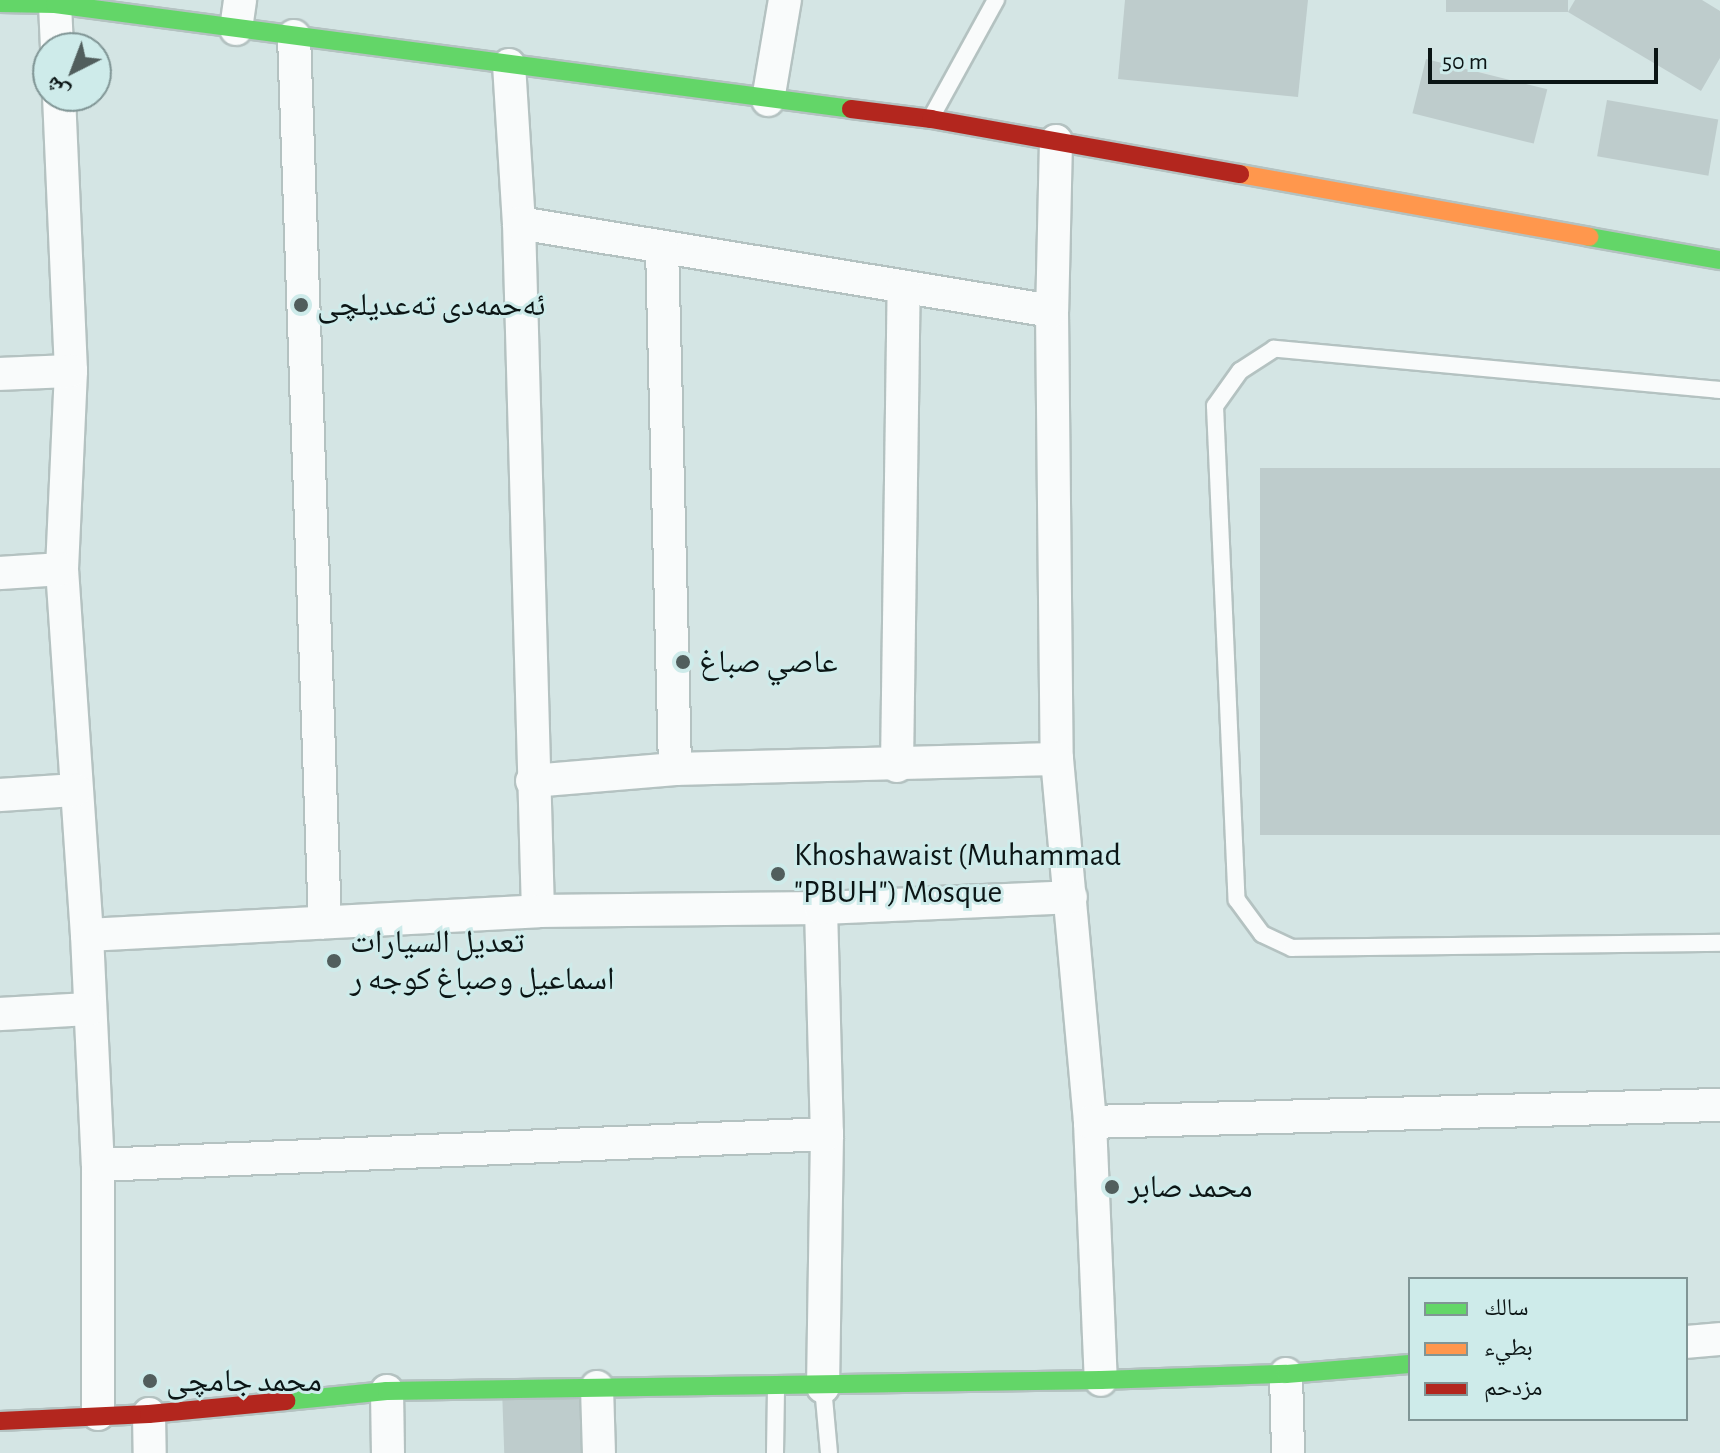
<!DOCTYPE html>
<html>
<head>
<meta charset="utf-8">
<style>
  body { margin:0 }
  #map { position:relative; width:1720px; height:1453px; overflow:hidden; background:#d4e5e4; font-family:"Alegreya Sans","Noto Naskh Arabic",sans-serif }
  div>[style] { position:absolute }
  [style*='--x'] { left:calc(var(--x)*1px); top:calc(var(--y)*1px); width:calc(var(--w)*1px); rotate:calc(var(--a)*1deg) }
  .building>* { inset:0; background:#becccc; transform-origin:0 0 }
  .roads { filter:drop-shadow(2px 0 #b4c2c1) drop-shadow(-2px 0 #b4c2c1) drop-shadow(0 2px #b4c2c1) drop-shadow(0 -2px #b4c2c1) }
  .lane>* { height:16px; margin:-8px; padding:0 8px; transform-origin:8px; border-radius:8px; background:#f9fbfb }
  .street>* { height:32px; margin:-16px; padding:0 16px; transform-origin:16px; border-radius:16px; background:#f9fbfb }
  .fast>* { height:18px; margin:-9px; padding:0 9px; transform-origin:9px; border-radius:9px; background:#63d668 }
  .slow>* { height:18px; margin:-9px; padding:0 9px; transform-origin:9px; border-radius:9px; background:#ff974d }
  .jam>* { height:18px; margin:-9px; padding:0 9px; transform-origin:9px; border-radius:9px; background:#b3261e }
  .dots>* { width:22px; height:22px; translate:-50% -50%; box-sizing:border-box; border:4px solid #ceebea; border-radius:50% }
  span { translate:-50% -50%; white-space:nowrap; text-align:center; line-height:1.15; -webkit-text-stroke:6px #ceebea; paint-order:stroke }
  .poi-label { font-size:32px; color:#0b1515 }
  .left { translate:0 -50%; text-align:left }
  .legend { position:absolute; left:1408px; top:1277px; width:280px; height:144px; box-sizing:border-box; background:#ceebea; border:2px solid #809595; margin:0; padding:10px 14px; list-style:none; font-size:24px; color:#0b1515 }
  .legend li { display:flex; align-items:center; gap:16px; height:40px }
  .legend b { width:40px; border:2px solid #809595 }
  .north { position:absolute; left:32px; top:32px; width:80px; height:80px; box-sizing:border-box; background:#ceebea; border:2px solid #809595; border-radius:50%; rotate:222deg; font-size:22px; font-weight:700; line-height:32px; text-align:center; color:#0b1515 }
  .north::after { content:''; display:block; margin:auto; width:28px; height:36px; background:#515e5d; clip-path:polygon(50% 0,100% 100%,50% 72%,0 100%) }
  .scale { position:absolute; left:1428px; top:48px; width:230px; height:36px; box-sizing:border-box; border:4px solid #0b1515; border-top:0; padding-left:10px; font-size:24px; line-height:28px; white-space:nowrap; color:#0b1515; -webkit-text-stroke:6px #ceebea; paint-order:stroke }
</style>
</head>
<body>
<div id="map">
  <div class="building">
    <i style="clip-path:polygon(1125px 0,1308px 0,1298px 97px,1118px 79px)"></i>
    <i style="left:1446px;top:0;width:122px;height:12px"></i>
    <i style="clip-path:polygon(1575px 0,1702px 0,1720px 11px,1720px 58px,1701px 91px,1568px 12px)"></i>
    <i style="left:1426px;top:59px;width:125px;height:56px;rotate:14deg"></i>
    <i style="left:1607px;top:100px;width:113px;height:57px;rotate:10deg"></i>
    <i style="left:1720px;top:468px;width:367px;height:460px;rotate:90deg"></i>
    <i style="left:597px;top:1387px;width:66px;height:95px;rotate:88deg"></i>
  </div>
  <div class="roads">
    <div class="lane">
      <i style="--x:931;--y:118;--w:135;--a:-61.2"></i>
      <i style="--x:1720;--y:390;--w:448;--a:-174.7"></i>
      <i style="--x:1274;--y:349;--w:40;--a:147.1"></i>
      <i style="--x:1240;--y:371;--w:43;--a:125.5"></i>
      <i style="--x:1215;--y:406;--w:494;--a:87.5"></i>
      <i style="--x:1237;--y:900;--w:42;--a:53.7"></i>
      <i style="--x:1262;--y:934;--w:33;--a:25"></i>
      <i style="--x:1292;--y:948;--w:428;--a:-0.7"></i>
      <i style="--x:823;--y:1387;--w:66;--a:84.8"></i>
      <i style="--x:775;--y:1453;--w:64;--a:-89.1"></i>
    </div>
    <div class="street">
      <i style="--x:55;--y:4;--w:44;--a:87.4"></i>
      <i style="--x:236;--y:29;--w:29;--a:-82"></i>
      <i style="--x:294;--y:36;--w:887;--a:88"></i>
      <i style="--x:509;--y:65;--w:158;--a:86.4"></i>
      <i style="--x:519;--y:223;--w:688;--a:88.42"></i>
      <i style="--x:59;--y:96;--w:275;--a:87.5"></i>
      <i style="--x:71;--y:371;--w:198;--a:92.6"></i>
      <i style="--x:62;--y:569;--w:367;--a:86.1"></i>
      <i style="--x:87;--y:935;--w:230;--a:87.3"></i>
      <i style="--x:98;--y:1165;--w:249;--a:90"></i>
      <i style="--x:768;--y:100;--w:101;--a:-80.4"></i>
      <i style="--x:1056;--y:141;--w:170;--a:91.3"></i>
      <i style="--x:1052;--y:311;--w:448;--a:89.4"></i>
      <i style="--x:1057;--y:759;--w:364;--a:84.8"></i>
      <i style="--x:1090;--y:1122;--w:258;--a:87.6"></i>
      <i style="--x:519;--y:223;--w:540;--a:9.38"></i>
      <i style="--x:662;--y:247;--w:522;--a:88.57"></i>
      <i style="--x:0;--y:374;--w:71;--a:-2.4"></i>
      <i style="--x:0;--y:573;--w:62;--a:-3.7"></i>
      <i style="--x:897;--y:766;--w:479;--a:-89.2"></i>
      <i style="--x:532;--y:781;--w:144;--a:-4.8"></i>
      <i style="--x:675;--y:769;--w:382;--a:-1.5"></i>
      <i style="--x:0;--y:795;--w:76;--a:-3.8"></i>
      <i style="--x:821;--y:908;--w:226;--a:88.5"></i>
      <i style="--x:827;--y:1134;--w:253;--a:90.9"></i>
      <i style="--x:87;--y:935;--w:452;--a:-3"></i>
      <i style="--x:538;--y:911;--w:283;--a:-0.6"></i>
      <i style="--x:821;--y:908;--w:250;--a:-2.5"></i>
      <i style="--x:0;--y:1014;--w:90;--a:-3.2"></i>
      <i style="--x:1090;--y:1122;--w:630;--a:-1.55"></i>
      <i style="--x:98;--y:1165;--w:730;--a:-2.43"></i>
      <i style="--x:1686;--y:1342;--w:34;--a:-5"></i>
      <i style="--x:1286;--y:1374;--w:79;--a:88.5"></i>
      <i style="--x:597;--y:1387;--w:66;--a:88.3"></i>
      <i style="--x:387;--y:1391;--w:62;--a:89.1"></i>
      <i style="--x:149;--y:1414;--w:39;--a:89"></i>
    </div>
    <div class="fast">
      <i style="--x:0;--y:3;--w:55;--a:1"></i>
      <i style="--x:55;--y:4;--w:803;--a:7.51"></i>
      <i style="--x:1589;--y:237;--w:133;--a:10"></i>
      <i style="--x:286;--y:1401;--w:101;--a:-5.7"></i>
      <i style="--x:387;--y:1391;--w:714;--a:-0.88"></i>
      <i style="--x:1101;--y:1380;--w:185;--a:-1.9"></i>
      <i style="--x:1286;--y:1374;--w:124;--a:-4.6"></i>
    </div>
    <div class="slow">
      <i style="--x:1240;--y:174;--w:355;--a:10.2"></i>
    </div>
    <div class="jam">
      <i style="--x:851;--y:109;--w:81;--a:7.1"></i>
      <i style="--x:931;--y:119;--w:314;--a:10.1"></i>
      <i style="--x:0;--y:1421;--w:149;--a:-2.7"></i>
      <i style="--x:149;--y:1414;--w:138;--a:-5.4"></i>
    </div>
  </div>
  <div class="dots">
    <i style="left:301px;top:305px;background:#515e5d"></i>
    <i style="left:683px;top:662px;background:#515e5d"></i>
    <i style="left:778px;top:874px;background:#515e5d"></i>
    <i style="left:334px;top:961px;background:#515e5d"></i>
    <i style="left:1112px;top:1187px;background:#515e5d"></i>
    <i style="left:150px;top:1381px;background:#515e5d"></i>
  </div>
  <div class="poi-label">
    <span class="left" style="left:317px;top:305px">ئەحمەدی تەعدیلچی</span>
    <span class="left" style="left:699px;top:662px">عاصي صباغ</span>
    <span class="left" style="left:794px;top:874px">Khoshawaist (Muhammad<br>"PBUH") Mosque</span>
    <span class="left" style="left:350px;top:961px">تعديل السيارات<br>اسماعيل وصباغ كوجه ر</span>
    <span class="left" style="left:1128px;top:1187px">محمد صابر</span>
    <span class="left" style="left:166px;top:1381px">محمد جامچی</span>
  </div>
  <ul class="legend">
  <li><b style="height:10px;background:#63d668"></b>سالك</li>
  <li><b style="height:10px;background:#ff974d"></b>بطيء</li>
  <li><b style="height:10px;background:#b3261e"></b>مزدحم</li>
  </ul>
  <div class="north">ش</div>
  <div class="scale">50 m</div>
</div>
</body>
</html>
